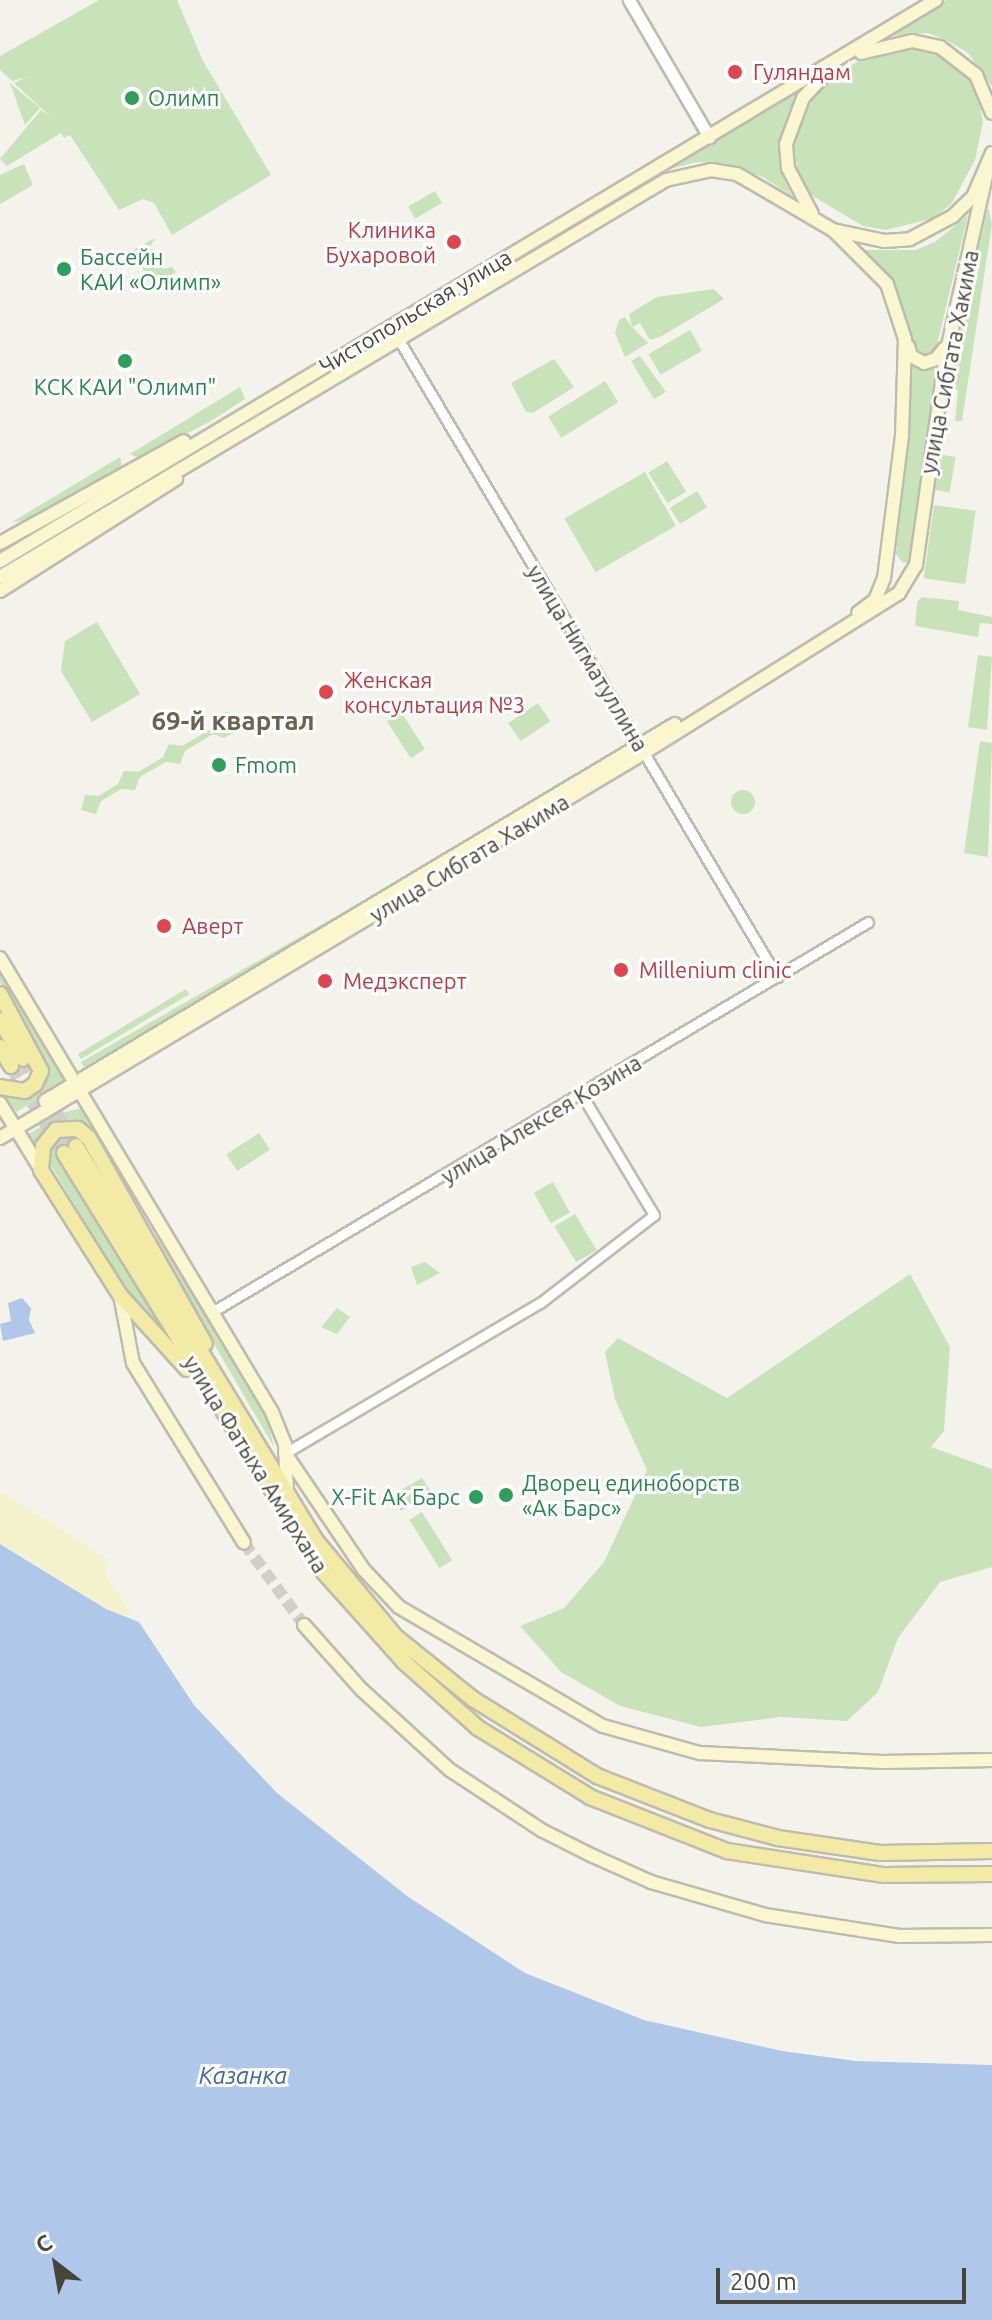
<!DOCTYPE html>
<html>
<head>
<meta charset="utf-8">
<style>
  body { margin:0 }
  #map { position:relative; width:992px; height:2320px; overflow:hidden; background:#f4f3eb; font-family:Ubuntu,sans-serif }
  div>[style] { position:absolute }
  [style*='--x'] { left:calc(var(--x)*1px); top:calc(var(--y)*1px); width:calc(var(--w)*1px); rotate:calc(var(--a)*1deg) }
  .green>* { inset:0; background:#c8e3b9; transform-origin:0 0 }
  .round { border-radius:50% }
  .sand>* { inset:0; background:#f3f2cc }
  .water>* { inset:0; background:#afc7e9 }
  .secondary-tunnel>* { height:12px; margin-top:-6px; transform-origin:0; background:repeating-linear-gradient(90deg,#d1d0c8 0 12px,transparent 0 18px) }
  .primary-tunnel>* { height:14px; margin-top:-7px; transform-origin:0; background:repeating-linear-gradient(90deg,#d1d0c8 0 14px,transparent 0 21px) }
  .roads { filter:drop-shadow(2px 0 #bebcaf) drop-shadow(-2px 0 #bebcaf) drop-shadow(0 2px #bebcaf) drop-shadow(0 -2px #bebcaf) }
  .minor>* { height:9px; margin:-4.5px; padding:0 4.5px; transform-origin:4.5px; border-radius:4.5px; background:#fff }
  .tertiary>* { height:11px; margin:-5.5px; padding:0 5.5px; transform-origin:5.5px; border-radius:5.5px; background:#fff }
  .secondary>* { height:12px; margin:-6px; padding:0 6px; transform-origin:6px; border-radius:6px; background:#f9f6d0 }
  .primary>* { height:14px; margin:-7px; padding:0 7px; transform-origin:7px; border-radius:7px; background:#f3eba5 }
  .dots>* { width:22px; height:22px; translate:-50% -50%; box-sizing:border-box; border:4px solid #fff; border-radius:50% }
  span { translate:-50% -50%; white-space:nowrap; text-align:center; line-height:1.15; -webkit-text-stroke:6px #fff; paint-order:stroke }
  .health-label { font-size:22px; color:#be3a42 }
  .left { translate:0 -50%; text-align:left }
  .right { translate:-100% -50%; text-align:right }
  .leisure-label { font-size:22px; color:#27864d }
  .street-label { font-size:22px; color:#47443a }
  .water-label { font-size:24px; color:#3f68a7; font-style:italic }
  .quarter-label { font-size:26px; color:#696452; font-weight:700 }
  .north { position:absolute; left:16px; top:2224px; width:80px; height:80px; -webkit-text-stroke:6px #fff; paint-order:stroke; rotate:329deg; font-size:22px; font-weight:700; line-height:32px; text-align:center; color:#47443a }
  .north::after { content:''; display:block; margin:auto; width:28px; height:36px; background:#47443a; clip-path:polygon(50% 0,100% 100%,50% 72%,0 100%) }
  .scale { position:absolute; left:716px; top:2268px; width:250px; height:36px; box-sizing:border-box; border:4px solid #47443a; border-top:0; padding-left:10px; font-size:24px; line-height:28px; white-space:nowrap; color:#47443a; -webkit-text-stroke:6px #fff; paint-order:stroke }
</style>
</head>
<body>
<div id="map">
  <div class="green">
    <i style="clip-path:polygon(99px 0,177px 0,203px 61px,271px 175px,172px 235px,154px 203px,143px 199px,119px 210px,70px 135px,64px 138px,61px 133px,7px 166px,0 159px,41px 110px,51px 117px,14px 83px,27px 77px,12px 81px,0 70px,0 56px)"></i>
    <i style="clip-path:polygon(946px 0,992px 0,992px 86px,968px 53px,948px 41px,928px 33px,888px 36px)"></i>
    <i style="clip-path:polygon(910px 46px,946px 54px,975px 80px,983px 122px,975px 160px,952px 203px,934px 218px,886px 230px,863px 226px,811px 195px,800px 180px,792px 141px,815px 94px,843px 69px,879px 51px)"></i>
    <i style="clip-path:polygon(10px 83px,40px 108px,25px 125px)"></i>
    <i style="clip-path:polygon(805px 86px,789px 110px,779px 146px,783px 178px,792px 196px,763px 177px,720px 163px,697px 162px,663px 171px)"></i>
    <i style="clip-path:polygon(24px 164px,33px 185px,0 204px,0 175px)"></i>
    <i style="left:435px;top:191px;width:14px;height:31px;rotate:60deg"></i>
    <i style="clip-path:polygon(988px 207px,992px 224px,962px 421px,955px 421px,958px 390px,947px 388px)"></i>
    <i style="clip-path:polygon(968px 215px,935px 353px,922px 360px,912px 349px,893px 289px,858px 250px,915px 250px,935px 242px)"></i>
    <i style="clip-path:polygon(155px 238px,150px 247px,163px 269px,172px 267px,176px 272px,153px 288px,133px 250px)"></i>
    <i style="clip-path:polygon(714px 289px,724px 299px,660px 337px,650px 340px,640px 323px,632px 327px,648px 343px,625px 357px,615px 333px,619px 320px,625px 317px,632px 327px,629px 314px,657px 297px)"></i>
    <i style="left:690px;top:330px;width:24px;height:48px;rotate:60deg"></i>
    <i style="clip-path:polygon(640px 356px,666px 392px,654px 399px,631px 361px)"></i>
    <i style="clip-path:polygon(554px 359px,574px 387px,533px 413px,526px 412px,511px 383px)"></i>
    <i style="clip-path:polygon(912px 362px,937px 362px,913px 550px,911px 561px,903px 563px,896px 554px)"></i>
    <i style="left:605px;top:381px;width:25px;height:67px;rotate:58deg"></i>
    <i style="clip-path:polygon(240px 387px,245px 399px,211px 421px,139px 458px,130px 454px)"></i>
    <i style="left:939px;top:454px;width:17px;height:36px;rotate:10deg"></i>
    <i style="clip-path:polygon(120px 457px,122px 466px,24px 521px,12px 522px)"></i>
    <i style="left:667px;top:461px;width:36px;height:22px;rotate:58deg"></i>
    <i style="left:645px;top:472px;width:62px;height:93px;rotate:60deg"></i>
    <i style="left:697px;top:491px;width:19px;height:32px;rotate:58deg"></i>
    <i style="left:934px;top:505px;width:42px;height:74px;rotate:8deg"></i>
    <i style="clip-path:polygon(922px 597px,959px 601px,958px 610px,992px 617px,992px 624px,980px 623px,978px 637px,915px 626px,917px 602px)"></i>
    <i style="clip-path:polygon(97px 622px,140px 694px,92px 722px,61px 671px,65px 641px)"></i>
    <i style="clip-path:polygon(978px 655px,992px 657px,987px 730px,968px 727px)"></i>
    <i style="left:538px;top:703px;width:22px;height:36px;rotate:56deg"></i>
    <i style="clip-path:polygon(226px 711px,241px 718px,236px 731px,224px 738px,213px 734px,185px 751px,180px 764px,166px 762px,140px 777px,135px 790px,121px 789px,101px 801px,96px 814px,81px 810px,85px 795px,98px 796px,118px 784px,124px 771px,138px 772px,163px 757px,169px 744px,182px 746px,211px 729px)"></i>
    <i style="left:401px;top:712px;width:44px;height:17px;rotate:57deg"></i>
    <i style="clip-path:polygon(980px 741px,992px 743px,988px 857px,964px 853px)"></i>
    <i class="round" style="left:731px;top:790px;width:24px;height:24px"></i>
    <i style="clip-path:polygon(403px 878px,172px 1019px,84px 1067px,81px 1062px)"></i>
    <i style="clip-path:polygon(0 971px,64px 1081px,17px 1112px,3px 1096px,21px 1096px,45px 1072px,45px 1060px,0 982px)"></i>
    <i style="left:186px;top:989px;width:6px;height:126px;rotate:59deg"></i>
    <i style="clip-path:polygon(82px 1108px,148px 1217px,77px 1122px,54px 1123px,33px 1144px,27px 1135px,65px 1112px)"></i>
    <i style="left:259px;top:1133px;width:20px;height:39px;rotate:57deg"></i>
    <i style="clip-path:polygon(61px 1135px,82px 1138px,120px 1205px,83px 1143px,58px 1157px,166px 1335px,134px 1303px,50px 1164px,50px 1145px)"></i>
    <i style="left:553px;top:1182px;width:35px;height:22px;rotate:61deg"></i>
    <i style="left:575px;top:1214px;width:42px;height:24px;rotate:59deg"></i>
    <i style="clip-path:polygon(145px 1226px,164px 1244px,266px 1413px,274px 1447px)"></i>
    <i style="clip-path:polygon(425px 1262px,440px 1273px,417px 1285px,411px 1267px)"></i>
    <i style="clip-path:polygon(910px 1274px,950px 1347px,944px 1431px,931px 1447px,992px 1469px,992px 1567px,940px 1582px,898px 1638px,878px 1692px,847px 1721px,781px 1717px,701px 1727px,620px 1706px,561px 1672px,520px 1626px,564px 1608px,604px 1562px,647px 1470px,615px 1399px,605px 1352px,618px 1338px,727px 1398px)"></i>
    <i style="clip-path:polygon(337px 1308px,350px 1317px,337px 1334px,321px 1327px)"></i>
    <i style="clip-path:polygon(422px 1478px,430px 1490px,401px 1511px,392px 1495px)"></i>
    <i style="left:422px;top:1512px;width:57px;height:15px;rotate:58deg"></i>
  </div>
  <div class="sand">
    <i style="clip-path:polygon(0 1491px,108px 1559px,105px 1575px,134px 1618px,103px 1607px,0 1542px)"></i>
  </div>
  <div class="water">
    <i style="clip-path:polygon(22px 1298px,31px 1308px,29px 1320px,35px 1333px,3px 1341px,0 1324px,11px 1321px,8px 1303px)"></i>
    <i style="clip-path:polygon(0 1544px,106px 1609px,139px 1622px,194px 1705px,277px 1793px,407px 1896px,525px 1973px,644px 2020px,782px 2051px,856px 2061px,992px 2065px,992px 2320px,0 2320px)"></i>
  </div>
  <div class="secondary-tunnel">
    <i style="--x:244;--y:1543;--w:102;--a:53.8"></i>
  </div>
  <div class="primary-tunnel">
    <i style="--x:23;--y:1059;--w:102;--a:58.7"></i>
    <i style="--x:11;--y:1066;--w:102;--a:58.7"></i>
  </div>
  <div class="roads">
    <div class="minor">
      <i style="--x:399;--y:340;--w:741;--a:59.31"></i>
      <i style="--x:212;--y:1312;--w:763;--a:-30.73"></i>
      <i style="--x:285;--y:1453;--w:296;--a:-30.5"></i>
      <i style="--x:540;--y:1303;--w:144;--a:-37.7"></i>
      <i style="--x:654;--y:1215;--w:140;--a:-121"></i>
    </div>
    <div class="tertiary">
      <i style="--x:629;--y:0;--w:159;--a:59.7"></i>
    </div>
    <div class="secondary">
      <i style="--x:861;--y:53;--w:52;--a:-13.2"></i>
      <i style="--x:912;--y:41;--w:29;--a:12"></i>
      <i style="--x:940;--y:47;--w:46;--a:37.9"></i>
      <i style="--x:976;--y:75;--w:41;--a:67.2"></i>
      <i style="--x:812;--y:214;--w:52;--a:-117.6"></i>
      <i style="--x:788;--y:168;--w:24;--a:-95"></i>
      <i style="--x:786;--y:144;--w:49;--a:-69.7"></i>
      <i style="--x:803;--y:98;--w:37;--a:-47"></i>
      <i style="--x:833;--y:230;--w:76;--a:45"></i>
      <i style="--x:887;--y:284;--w:58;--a:71.9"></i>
      <i style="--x:905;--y:339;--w:97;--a:91.8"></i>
      <i style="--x:902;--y:436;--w:143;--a:97.2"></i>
      <i style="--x:884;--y:578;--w:24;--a:112"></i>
      <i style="--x:875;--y:600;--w:21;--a:143"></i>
      <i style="--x:908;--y:346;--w:10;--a:73"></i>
      <i style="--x:911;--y:356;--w:15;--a:28"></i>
      <i style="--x:924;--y:363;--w:13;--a:-18"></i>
      <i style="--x:936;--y:359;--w:14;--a:-51"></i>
      <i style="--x:0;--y:543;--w:210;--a:-29"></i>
      <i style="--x:0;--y:561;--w:1091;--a:-30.94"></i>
      <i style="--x:0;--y:577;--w:775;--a:-30.8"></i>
      <i style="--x:666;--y:180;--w:46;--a:-12.5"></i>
      <i style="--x:711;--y:170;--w:26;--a:9"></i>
      <i style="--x:737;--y:174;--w:111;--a:30.3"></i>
      <i style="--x:833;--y:230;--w:52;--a:12.2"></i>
      <i style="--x:884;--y:241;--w:26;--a:-4"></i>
      <i style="--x:910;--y:239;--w:49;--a:-28.1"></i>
      <i style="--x:953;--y:216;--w:28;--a:-44"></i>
      <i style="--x:973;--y:197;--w:48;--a:-66.6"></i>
      <i style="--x:0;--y:591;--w:209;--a:-32.5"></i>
      <i style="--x:0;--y:958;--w:529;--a:59.07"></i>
      <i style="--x:272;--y:1412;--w:35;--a:68"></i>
      <i style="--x:285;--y:1445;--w:48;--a:87.6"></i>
      <i style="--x:45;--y:1101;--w:734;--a:-30.9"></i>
      <i style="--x:0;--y:1103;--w:79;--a:58.5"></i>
      <i style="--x:0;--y:1138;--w:750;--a:-30.87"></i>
      <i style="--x:644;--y:753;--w:301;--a:-32.1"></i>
      <i style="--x:899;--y:593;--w:33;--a:-59"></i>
      <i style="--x:916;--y:565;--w:212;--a:-81.9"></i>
      <i style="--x:946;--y:355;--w:193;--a:-77.4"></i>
      <i style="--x:120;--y:1295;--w:69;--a:79.2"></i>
      <i style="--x:133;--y:1363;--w:211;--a:58.3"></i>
      <i style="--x:285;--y:1453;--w:141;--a:56"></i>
      <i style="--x:364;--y:1570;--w:51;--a:46.6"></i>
      <i style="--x:399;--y:1607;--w:236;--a:30.3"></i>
      <i style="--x:603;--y:1726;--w:101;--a:15.6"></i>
      <i style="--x:700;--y:1753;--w:183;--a:2.8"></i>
      <i style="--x:883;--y:1762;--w:109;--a:-1.1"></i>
      <i style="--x:304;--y:1625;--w:87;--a:48.3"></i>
      <i style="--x:362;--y:1690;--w:119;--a:42.3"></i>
      <i style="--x:450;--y:1770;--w:111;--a:33.3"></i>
      <i style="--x:543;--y:1831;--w:56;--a:26.6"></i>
      <i style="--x:593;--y:1856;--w:64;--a:24.1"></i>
      <i style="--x:651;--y:1882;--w:119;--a:16.1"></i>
      <i style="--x:765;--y:1915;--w:136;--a:8.9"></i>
      <i style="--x:899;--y:1936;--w:93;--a:-0.6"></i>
    </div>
    <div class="primary">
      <i style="--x:0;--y:994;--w:87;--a:62"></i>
      <i style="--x:41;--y:1071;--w:14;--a:115"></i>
      <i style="--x:35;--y:1084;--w:12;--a:145"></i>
      <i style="--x:25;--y:1091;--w:25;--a:-171"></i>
      <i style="--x:0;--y:1020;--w:45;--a:59.5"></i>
      <i style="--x:0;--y:1047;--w:22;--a:60"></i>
      <i style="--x:76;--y:1146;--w:459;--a:58.7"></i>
      <i style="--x:314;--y:1538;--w:127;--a:50.4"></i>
      <i style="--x:395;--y:1636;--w:100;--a:38.9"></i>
      <i style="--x:473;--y:1699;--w:146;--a:31.8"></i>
      <i style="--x:597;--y:1776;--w:121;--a:21.3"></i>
      <i style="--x:710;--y:1820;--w:70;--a:14.8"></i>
      <i style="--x:778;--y:1838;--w:103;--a:8.4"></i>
      <i style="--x:880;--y:1853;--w:112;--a:-1"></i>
      <i style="--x:64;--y:1153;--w:488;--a:58.3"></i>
      <i style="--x:320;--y:1568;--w:126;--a:48.2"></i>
      <i style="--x:404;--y:1662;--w:99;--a:41.7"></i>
      <i style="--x:478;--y:1728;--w:132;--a:31.6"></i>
      <i style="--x:590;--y:1797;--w:147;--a:21.5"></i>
      <i style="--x:727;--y:1851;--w:159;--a:8.7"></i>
      <i style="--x:884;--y:1875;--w:108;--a:-0.5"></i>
      <i style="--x:187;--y:1369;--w:100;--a:-132.2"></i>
      <i style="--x:120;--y:1295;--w:148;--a:-122.3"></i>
      <i style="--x:41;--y:1170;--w:24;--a:-85"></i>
      <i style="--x:43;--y:1146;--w:21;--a:-51"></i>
      <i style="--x:56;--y:1130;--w:22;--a:-3"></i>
      <i style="--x:78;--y:1129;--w:14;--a:39"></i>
      <i style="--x:89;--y:1138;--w:236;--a:60.6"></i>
    </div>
  </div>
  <div class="dots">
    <i style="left:735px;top:72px;background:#e0444e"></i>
    <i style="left:132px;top:98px;background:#2e9e5b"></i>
    <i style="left:454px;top:242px;background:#e0444e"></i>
    <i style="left:64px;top:269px;background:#2e9e5b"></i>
    <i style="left:125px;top:361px;background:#2e9e5b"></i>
    <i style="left:326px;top:692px;background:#e0444e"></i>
    <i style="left:219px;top:765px;background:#2e9e5b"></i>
    <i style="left:164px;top:926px;background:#e0444e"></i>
    <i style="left:621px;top:970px;background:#e0444e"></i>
    <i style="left:325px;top:981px;background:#e0444e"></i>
    <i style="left:506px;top:1495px;background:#2e9e5b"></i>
    <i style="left:476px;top:1497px;background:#2e9e5b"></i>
  </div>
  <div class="health-label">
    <span class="left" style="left:753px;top:72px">Гуляндам</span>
    <span class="right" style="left:436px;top:242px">Клиника<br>Бухаровой</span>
    <span class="left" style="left:344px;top:692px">Женская<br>консультация №3</span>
    <span class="left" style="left:182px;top:926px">Аверт</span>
    <span class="left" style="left:639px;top:970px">Millenium clinic</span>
    <span class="left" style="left:343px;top:981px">Медэксперт</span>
  </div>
  <div class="leisure-label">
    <span class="left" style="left:148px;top:98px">Олимп</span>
    <span class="left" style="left:80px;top:269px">Бассейн<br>КАИ «Олимп»</span>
    <span style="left:125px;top:387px">КСК КАИ "Олимп"</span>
    <span class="left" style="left:235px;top:765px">Fmom</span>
    <span class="left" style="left:522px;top:1495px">Дворец единоборств<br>«Ак Барс»</span>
    <span class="right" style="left:460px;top:1497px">X-Fit Ак Барс</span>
  </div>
  <div class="street-label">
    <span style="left:415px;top:311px;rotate:-31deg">Чистопольская улица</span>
    <span style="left:949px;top:362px;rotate:-79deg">улица Сибгата Хакима</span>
    <span style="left:588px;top:658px;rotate:59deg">улица Нигматуллина</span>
    <span style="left:469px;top:858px;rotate:-31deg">улица Сибгата Хакима</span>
    <span style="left:541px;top:1119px;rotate:-31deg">улица Алексея Козина</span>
    <span style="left:256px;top:1464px;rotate:58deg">улица Фатыха Амирхана</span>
  </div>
  <div class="water-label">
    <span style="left:243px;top:2076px">Казанка</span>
  </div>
  <div class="quarter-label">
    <span style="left:233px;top:721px">69-й квартал</span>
  </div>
  <div class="north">С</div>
  <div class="scale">200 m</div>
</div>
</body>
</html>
